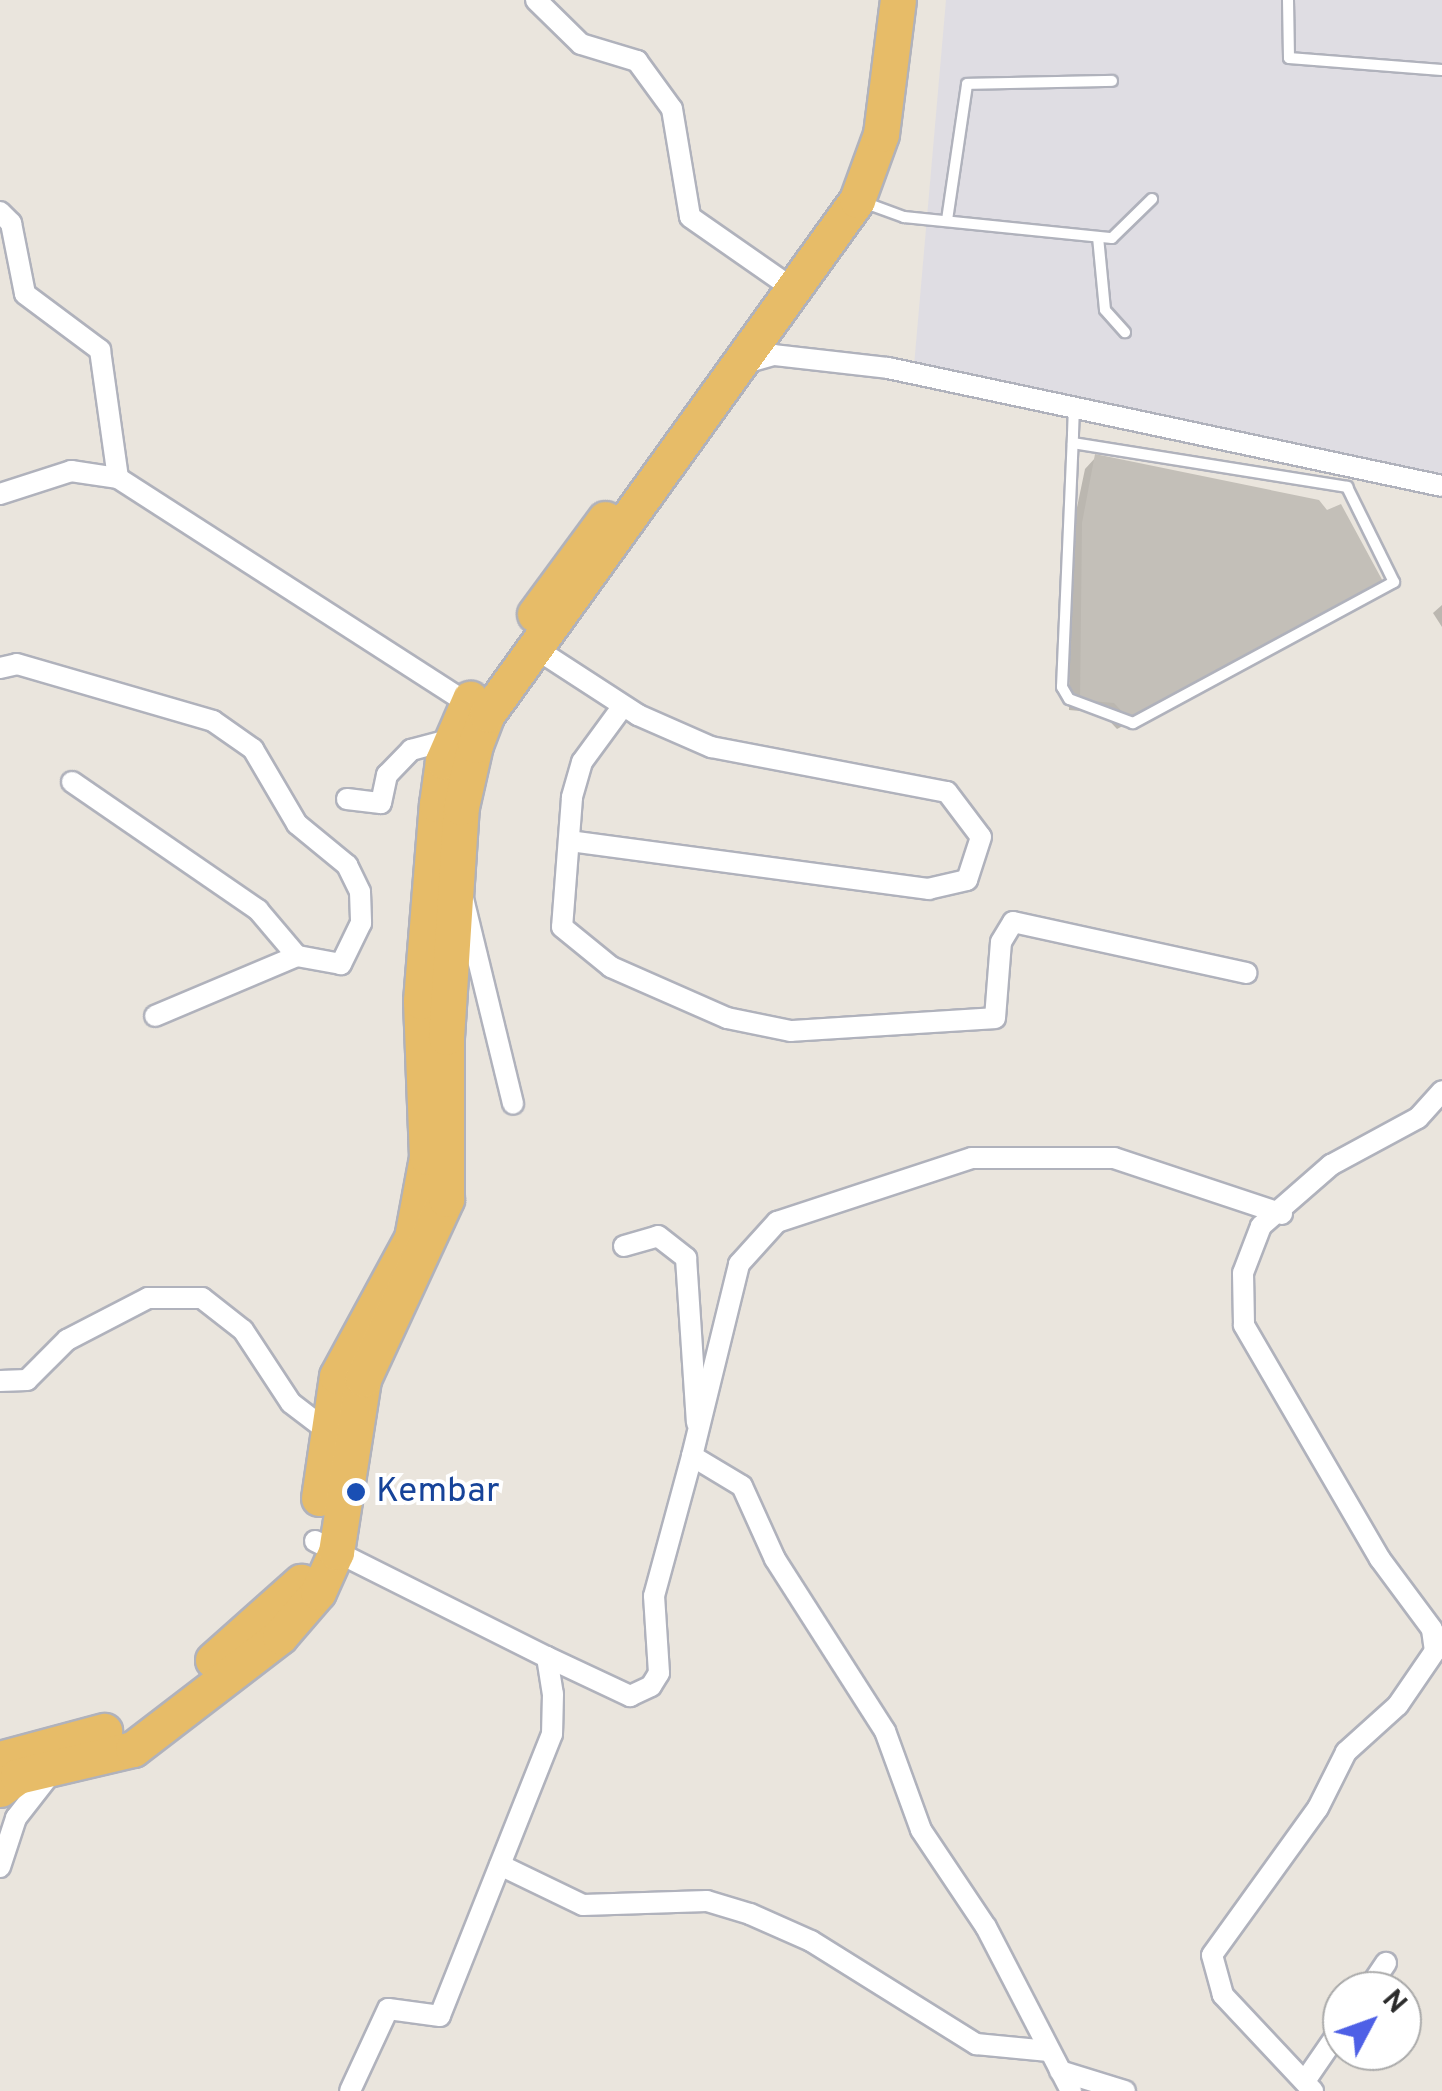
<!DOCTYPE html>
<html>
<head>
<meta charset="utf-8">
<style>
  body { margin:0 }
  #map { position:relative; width:1442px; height:2091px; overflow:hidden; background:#eae5dd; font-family:Overpass,sans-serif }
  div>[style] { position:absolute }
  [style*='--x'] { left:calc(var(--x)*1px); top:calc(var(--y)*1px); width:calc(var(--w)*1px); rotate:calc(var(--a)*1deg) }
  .industrial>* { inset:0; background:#dfdde3 }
  .shadow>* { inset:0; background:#0003 }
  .building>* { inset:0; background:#c3bfb8 }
  .roads { filter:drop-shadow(2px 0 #b0b2bc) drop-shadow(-2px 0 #b0b2bc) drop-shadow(0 2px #b0b2bc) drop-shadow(0 -2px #b0b2bc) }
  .service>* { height:10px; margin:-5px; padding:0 5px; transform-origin:5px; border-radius:5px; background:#fff }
  .minor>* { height:20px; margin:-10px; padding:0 10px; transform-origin:10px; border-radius:10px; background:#fff }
  .trunk>* { height:35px; margin:-17.5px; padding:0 17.5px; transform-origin:17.5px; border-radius:17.5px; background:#e7bc68 }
  .dots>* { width:28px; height:28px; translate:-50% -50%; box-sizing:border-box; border:5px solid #fff; border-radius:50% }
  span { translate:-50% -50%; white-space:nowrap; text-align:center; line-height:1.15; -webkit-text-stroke:8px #fff; paint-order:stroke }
  .transit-label { font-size:35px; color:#164399 }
  .left { translate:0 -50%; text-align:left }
  .north { position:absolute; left:1322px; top:1971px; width:100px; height:100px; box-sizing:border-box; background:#fff; border:2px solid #aaa; border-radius:50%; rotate:49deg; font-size:28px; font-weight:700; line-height:40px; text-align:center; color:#2a2a2a }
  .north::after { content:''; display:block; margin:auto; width:35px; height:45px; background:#4e60e6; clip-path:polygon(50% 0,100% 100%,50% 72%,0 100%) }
</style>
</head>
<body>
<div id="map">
  <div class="industrial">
    <i style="clip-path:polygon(946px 0,1442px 0,1442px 475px,914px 366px)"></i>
  </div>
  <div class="shadow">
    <i style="clip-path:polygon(1096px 457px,1371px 598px,1117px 729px,1102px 713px,1069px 710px,1071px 536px,1085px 469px)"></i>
    <i style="clip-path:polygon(1442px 605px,1442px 627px,1433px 613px)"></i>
  </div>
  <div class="building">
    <i style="clip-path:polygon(1095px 454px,1319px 500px,1327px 510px,1341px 504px,1386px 587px,1129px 719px,1114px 703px,1080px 700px,1082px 523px)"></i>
  </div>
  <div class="roads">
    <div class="service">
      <i style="--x:1288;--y:0;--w:58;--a:89"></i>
      <i style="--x:1289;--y:58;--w:153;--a:4.5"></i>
      <i style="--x:863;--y:202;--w:44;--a:20.1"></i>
      <i style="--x:904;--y:217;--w:209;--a:5.8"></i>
      <i style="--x:1112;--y:238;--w:56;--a:-44.3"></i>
      <i style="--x:947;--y:220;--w:137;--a:-81.6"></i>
      <i style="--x:967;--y:84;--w:145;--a:-1.2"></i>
      <i style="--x:1098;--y:237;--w:73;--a:84.5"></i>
      <i style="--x:1105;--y:310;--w:30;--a:48"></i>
      <i style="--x:1073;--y:443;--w:278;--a:9.1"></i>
      <i style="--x:1347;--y:487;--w:106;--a:63.7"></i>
      <i style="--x:1394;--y:582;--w:297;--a:151.6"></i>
      <i style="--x:1133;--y:723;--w:68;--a:-159.4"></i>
      <i style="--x:1069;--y:699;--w:14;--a:-120"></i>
      <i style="--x:1062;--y:687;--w:253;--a:-87.5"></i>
      <i style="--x:1073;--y:434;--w:25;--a:-88"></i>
    </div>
    <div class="minor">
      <i style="--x:536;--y:0;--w:63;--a:44.4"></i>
      <i style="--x:581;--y:44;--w:59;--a:16.9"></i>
      <i style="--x:637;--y:61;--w:59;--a:53.9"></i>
      <i style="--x:672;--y:109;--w:109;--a:80.5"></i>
      <i style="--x:690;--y:217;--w:108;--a:34.9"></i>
      <i style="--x:0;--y:212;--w:16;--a:45"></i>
      <i style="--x:11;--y:223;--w:72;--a:78.8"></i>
      <i style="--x:25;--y:294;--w:94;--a:36.7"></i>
      <i style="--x:100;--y:350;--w:129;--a:82"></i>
      <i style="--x:742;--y:364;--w:33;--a:-16"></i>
      <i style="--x:774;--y:355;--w:115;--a:6.5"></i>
      <i style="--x:888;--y:368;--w:566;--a:12.02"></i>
      <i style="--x:0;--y:494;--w:75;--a:-17.9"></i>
      <i style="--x:71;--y:471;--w:48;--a:8.5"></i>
      <i style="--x:118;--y:478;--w:426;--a:32.8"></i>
      <i style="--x:535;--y:648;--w:123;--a:33"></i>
      <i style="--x:638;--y:715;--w:80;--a:23.7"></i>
      <i style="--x:711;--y:747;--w:240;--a:10.8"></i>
      <i style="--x:947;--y:792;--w:56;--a:52.9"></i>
      <i style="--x:981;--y:837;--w:45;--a:108"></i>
      <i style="--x:967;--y:880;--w:39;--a:167"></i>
      <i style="--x:929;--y:889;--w:361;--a:-172.4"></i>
      <i style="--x:0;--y:668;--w:17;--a:-13"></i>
      <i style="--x:17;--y:664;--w:204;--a:16.2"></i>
      <i style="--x:213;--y:721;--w:49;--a:35"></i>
      <i style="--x:253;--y:749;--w:87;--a:59.6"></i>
      <i style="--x:297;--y:824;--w:65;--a:39.4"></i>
      <i style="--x:347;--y:865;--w:30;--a:64"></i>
      <i style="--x:360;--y:892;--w:31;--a:88"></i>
      <i style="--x:361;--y:923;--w:46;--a:116"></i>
      <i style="--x:341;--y:964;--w:45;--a:-169.7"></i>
      <i style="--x:297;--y:956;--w:154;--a:157.1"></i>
      <i style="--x:623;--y:706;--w:69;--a:126.2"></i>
      <i style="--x:582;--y:762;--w:37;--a:106"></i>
      <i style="--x:572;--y:798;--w:129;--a:94.4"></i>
      <i style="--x:562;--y:927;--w:63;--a:39.2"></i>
      <i style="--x:611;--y:967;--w:127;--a:23.7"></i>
      <i style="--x:727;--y:1018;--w:65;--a:11.5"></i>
      <i style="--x:791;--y:1031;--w:204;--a:-3.6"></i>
      <i style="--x:995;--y:1018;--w:76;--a:-85.5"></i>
      <i style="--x:1001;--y:942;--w:23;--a:-59"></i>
      <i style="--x:1013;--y:922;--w:239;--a:12.3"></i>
      <i style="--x:72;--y:782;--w:226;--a:34.5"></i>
      <i style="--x:258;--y:910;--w:60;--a:49.7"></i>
      <i style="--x:347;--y:799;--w:34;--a:7"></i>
      <i style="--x:381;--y:803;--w:29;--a:-78"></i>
      <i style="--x:387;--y:775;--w:35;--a:-46"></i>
      <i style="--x:411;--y:750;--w:42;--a:-15"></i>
      <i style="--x:460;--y:886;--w:224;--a:76.3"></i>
      <i style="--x:624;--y:1246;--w:35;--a:-16"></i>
      <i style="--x:658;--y:1236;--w:36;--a:38"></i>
      <i style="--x:686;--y:1258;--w:165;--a:86.2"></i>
      <i style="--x:0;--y:1381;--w:27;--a:-2"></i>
      <i style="--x:27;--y:1380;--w:57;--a:-45"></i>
      <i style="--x:67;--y:1340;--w:91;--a:-27.4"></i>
      <i style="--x:148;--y:1298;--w:54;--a:0"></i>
      <i style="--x:202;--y:1298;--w:52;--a:38"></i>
      <i style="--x:243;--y:1330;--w:87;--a:56.7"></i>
      <i style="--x:291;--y:1403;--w:43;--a:37.4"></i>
      <i style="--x:692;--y:1456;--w:198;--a:-76.2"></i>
      <i style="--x:739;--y:1264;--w:57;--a:-47.9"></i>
      <i style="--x:777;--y:1222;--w:205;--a:-18.2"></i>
      <i style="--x:972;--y:1158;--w:142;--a:0"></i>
      <i style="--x:1114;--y:1158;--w:177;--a:18.4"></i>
      <i style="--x:315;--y:1541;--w:259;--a:26.6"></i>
      <i style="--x:547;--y:1657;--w:37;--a:81"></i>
      <i style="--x:553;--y:1694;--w:40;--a:91.4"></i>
      <i style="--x:552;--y:1734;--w:303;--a:111.7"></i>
      <i style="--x:440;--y:2016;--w:52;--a:-172.3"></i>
      <i style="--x:388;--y:2009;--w:90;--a:114.9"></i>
      <i style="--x:547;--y:1657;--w:92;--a:25.2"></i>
      <i style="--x:630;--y:1696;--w:23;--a:-25"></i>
      <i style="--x:651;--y:1686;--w:15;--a:-58"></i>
      <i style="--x:659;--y:1673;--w:77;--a:-93.7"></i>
      <i style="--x:654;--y:1596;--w:145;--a:-74.8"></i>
      <i style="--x:692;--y:1456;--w:58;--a:31"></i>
      <i style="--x:742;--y:1486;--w:80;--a:65.7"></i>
      <i style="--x:775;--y:1559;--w:204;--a:57.4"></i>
      <i style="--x:885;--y:1731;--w:105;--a:70"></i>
      <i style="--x:921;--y:1830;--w:117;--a:56.2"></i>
      <i style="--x:986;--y:1927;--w:185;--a:62.6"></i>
      <i style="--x:500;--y:1865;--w:92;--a:25.7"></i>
      <i style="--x:583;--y:1905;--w:124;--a:-1.8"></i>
      <i style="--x:707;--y:1901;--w:45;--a:16.8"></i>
      <i style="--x:750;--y:1914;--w:67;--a:23.9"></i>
      <i style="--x:811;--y:1941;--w:195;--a:32"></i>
      <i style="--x:976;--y:2044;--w:73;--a:5.5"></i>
      <i style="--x:0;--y:1867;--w:52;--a:-71.9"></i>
      <i style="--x:16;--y:1818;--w:63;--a:-52"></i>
      <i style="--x:1367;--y:1991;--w:34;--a:-56"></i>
      <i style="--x:1060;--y:2071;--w:68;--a:17.1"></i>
      <i style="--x:1307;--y:2078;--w:62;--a:-55.5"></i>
      <i style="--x:1313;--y:2091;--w:132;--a:-133.2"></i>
      <i style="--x:1223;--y:1995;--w:41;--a:-105.4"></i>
      <i style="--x:1212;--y:1955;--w:181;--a:-54.2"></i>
      <i style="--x:1318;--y:1808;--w:63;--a:-63.4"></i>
      <i style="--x:1346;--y:1752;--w:70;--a:-42.1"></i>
      <i style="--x:1398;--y:1705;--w:65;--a:-55.6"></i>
      <i style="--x:1435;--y:1651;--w:22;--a:-98"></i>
      <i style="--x:1432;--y:1629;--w:87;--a:-126.6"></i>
      <i style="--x:1380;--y:1559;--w:271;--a:-120.2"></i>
      <i style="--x:1244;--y:1325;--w:52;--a:-91.1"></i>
      <i style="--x:1243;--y:1273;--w:50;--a:-69"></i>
      <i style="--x:1261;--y:1226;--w:93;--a:-41.1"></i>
      <i style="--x:1331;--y:1165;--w:99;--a:-28.4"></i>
      <i style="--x:1418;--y:1118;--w:36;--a:-48"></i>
    </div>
    <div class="trunk">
      <i style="--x:535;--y:614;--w:118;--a:-53.6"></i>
      <i style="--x:319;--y:1498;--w:123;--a:-81.6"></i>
      <i style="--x:337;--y:1376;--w:157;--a:-61.5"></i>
      <i style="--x:412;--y:1238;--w:82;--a:-79.5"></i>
      <i style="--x:427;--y:1157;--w:156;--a:-92.2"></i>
      <i style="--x:421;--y:1001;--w:198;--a:-85.4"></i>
      <i style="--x:437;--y:804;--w:43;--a:-82.1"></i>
      <i style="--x:443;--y:761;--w:68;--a:-66.5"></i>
      <i style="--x:213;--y:1660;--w:118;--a:-41.6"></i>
      <i style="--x:0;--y:1759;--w:108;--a:-15.1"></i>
      <i style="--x:0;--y:1789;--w:22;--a:-36"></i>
      <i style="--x:18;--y:1776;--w:118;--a:-13.2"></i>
      <i style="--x:133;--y:1749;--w:185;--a:-37.5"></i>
      <i style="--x:280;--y:1636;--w:58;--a:-49.2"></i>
      <i style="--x:318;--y:1592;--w:44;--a:-65.8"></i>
      <i style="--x:336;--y:1552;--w:175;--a:-81.1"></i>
      <i style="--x:363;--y:1379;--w:198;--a:-65.2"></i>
      <i style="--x:446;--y:1199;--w:162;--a:-90"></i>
      <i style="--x:446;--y:1037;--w:230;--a:-86.3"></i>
      <i style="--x:461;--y:807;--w:64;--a:-77.3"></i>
      <i style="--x:475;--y:745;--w:33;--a:-69"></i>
      <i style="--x:487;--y:714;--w:633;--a:-54.25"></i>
      <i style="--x:857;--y:200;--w:70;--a:-70"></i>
      <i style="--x:881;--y:134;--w:135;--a:-82.8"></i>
    </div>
  </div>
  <div class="dots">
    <i style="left:356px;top:1492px;background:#1a4fb4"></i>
  </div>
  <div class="transit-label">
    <span class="left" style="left:376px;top:1492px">Kembar</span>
  </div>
  <div class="north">N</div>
</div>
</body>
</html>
